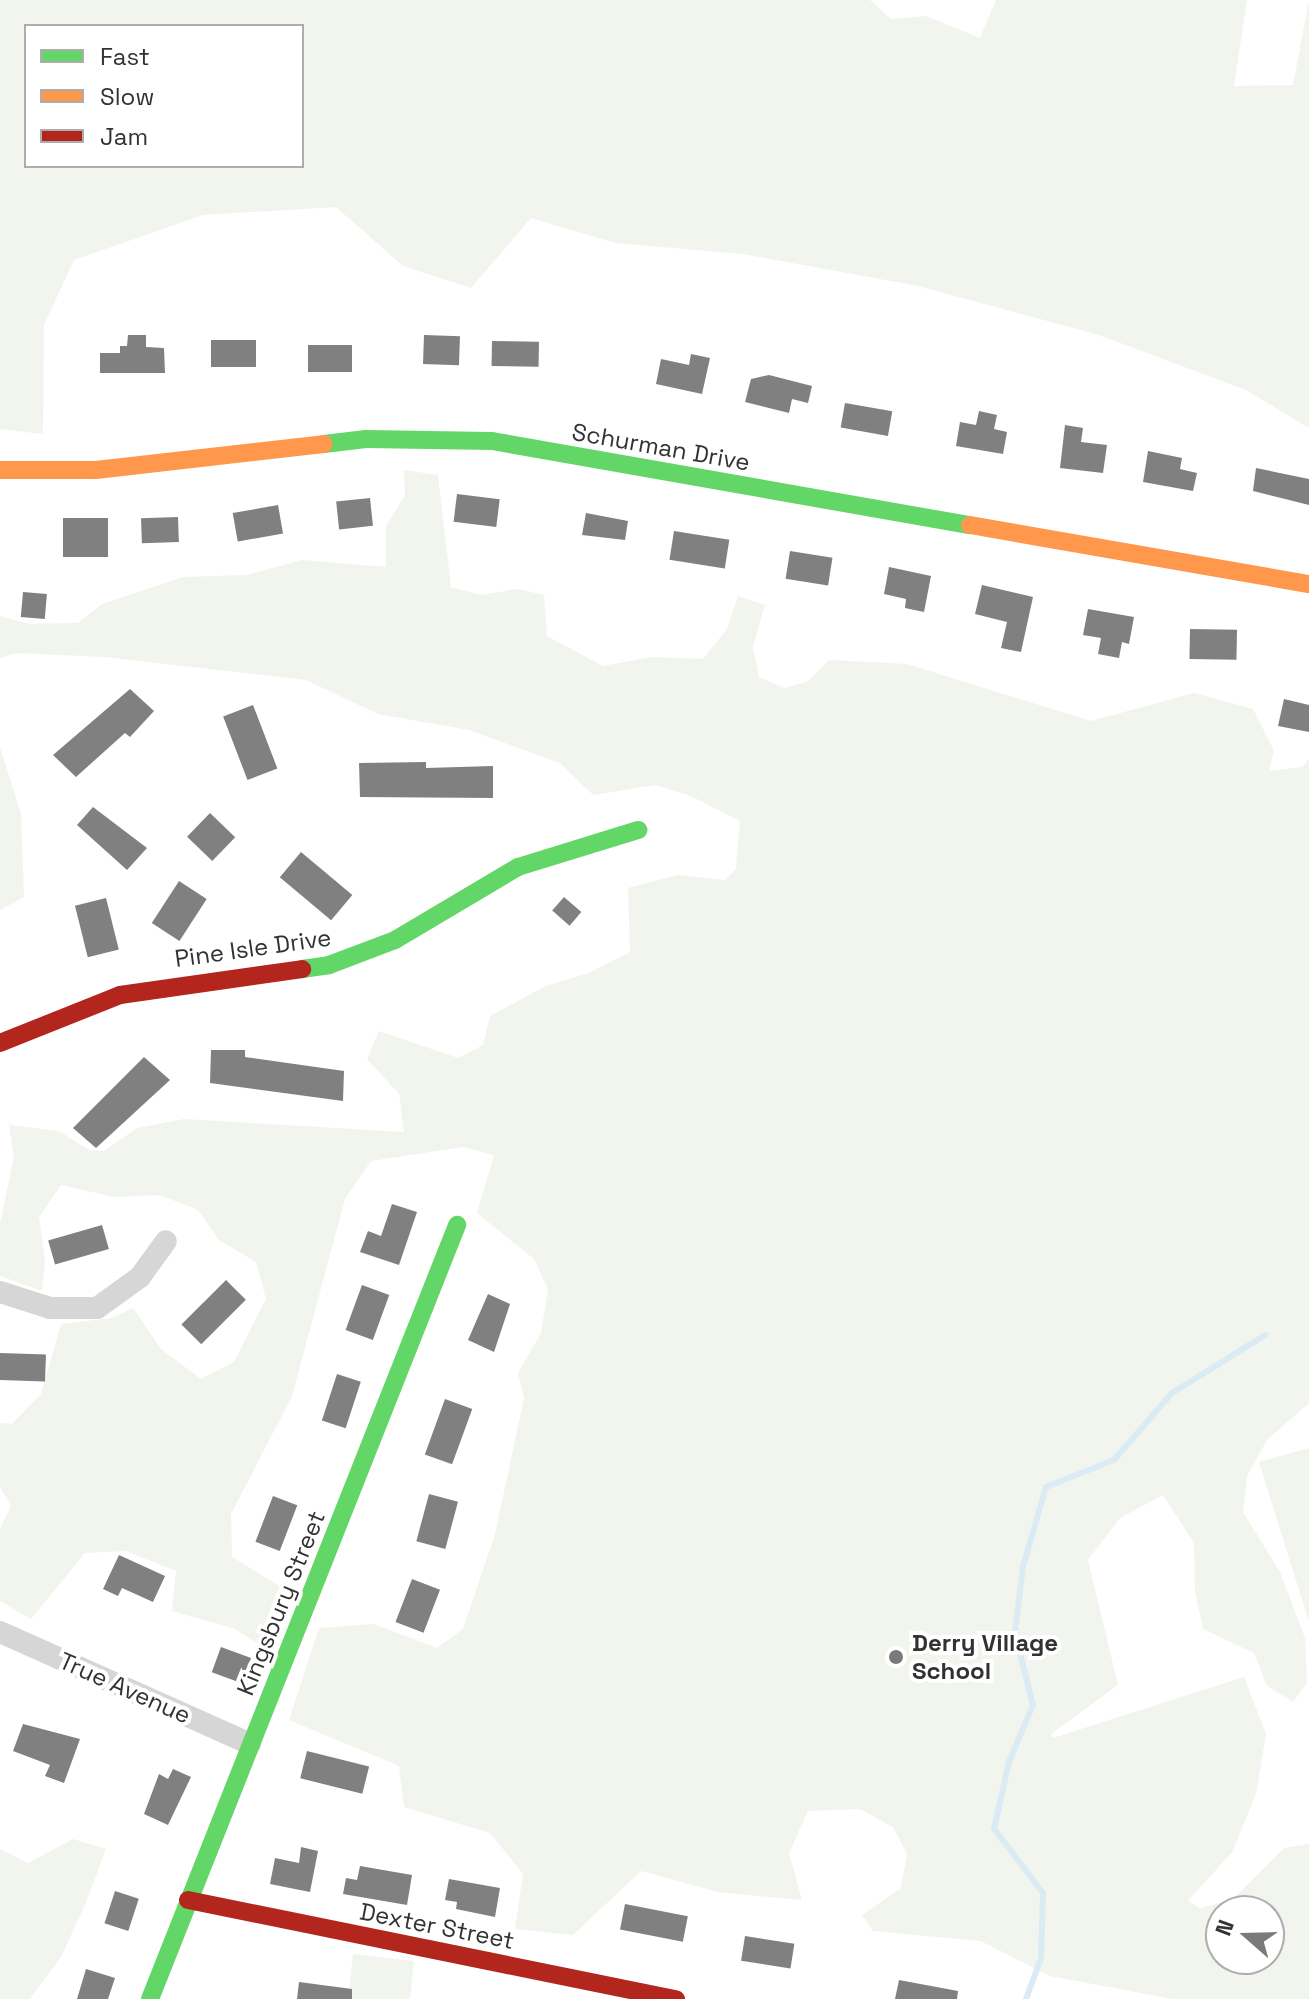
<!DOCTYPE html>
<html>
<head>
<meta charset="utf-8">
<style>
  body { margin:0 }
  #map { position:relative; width:1309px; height:1999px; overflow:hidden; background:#fff; font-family:"Space Grotesk",sans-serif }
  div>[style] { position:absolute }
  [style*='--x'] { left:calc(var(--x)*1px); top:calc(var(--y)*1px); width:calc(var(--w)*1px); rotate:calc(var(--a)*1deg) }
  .green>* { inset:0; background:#f1f5ed }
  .stream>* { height:6px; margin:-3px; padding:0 3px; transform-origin:3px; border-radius:3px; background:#dbebf4 }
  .building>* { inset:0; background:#808080; transform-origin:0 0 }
  .street>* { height:22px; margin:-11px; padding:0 11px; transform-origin:11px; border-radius:11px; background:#d6d6d6 }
  .fast>* { height:18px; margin:-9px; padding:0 9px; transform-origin:9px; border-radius:9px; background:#63d668 }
  .slow>* { height:18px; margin:-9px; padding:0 9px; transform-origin:9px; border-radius:9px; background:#ff974d }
  .jam>* { height:18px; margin:-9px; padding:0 9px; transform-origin:9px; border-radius:9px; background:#b3261e }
  .dots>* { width:22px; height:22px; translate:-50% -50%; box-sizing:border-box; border:4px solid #fff; border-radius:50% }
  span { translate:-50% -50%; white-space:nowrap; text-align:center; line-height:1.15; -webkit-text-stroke:8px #fff; paint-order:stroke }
  .street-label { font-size:24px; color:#323232 }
  .poi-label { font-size:24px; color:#323232; font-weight:700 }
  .left { translate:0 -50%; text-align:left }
  .legend { position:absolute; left:24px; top:24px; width:280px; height:144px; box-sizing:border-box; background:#fff; border:2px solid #adadad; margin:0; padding:10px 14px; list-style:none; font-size:24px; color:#323232 }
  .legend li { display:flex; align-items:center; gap:16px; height:40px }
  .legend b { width:40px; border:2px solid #adadad }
  .north { position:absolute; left:1205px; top:1895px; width:80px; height:80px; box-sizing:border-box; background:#fff; border:2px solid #adadad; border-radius:50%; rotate:290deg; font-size:22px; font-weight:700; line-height:32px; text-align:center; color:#323232 }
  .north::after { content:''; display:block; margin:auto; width:28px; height:36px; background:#7a7a7a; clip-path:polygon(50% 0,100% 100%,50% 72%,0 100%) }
</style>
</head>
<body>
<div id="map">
  <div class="green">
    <i style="clip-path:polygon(evenodd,0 0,870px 0,891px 19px,926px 16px,980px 38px,996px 0,1247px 0,1234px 86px,1293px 85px,1309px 0,1309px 428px,1246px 390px,1099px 335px,918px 286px,743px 254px,615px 243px,531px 218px,471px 288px,403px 266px,336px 207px,203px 215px,74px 260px,44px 325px,43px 434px,0 429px,0 0,26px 26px,302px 26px,302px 166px,26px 166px,26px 26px)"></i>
    <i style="clip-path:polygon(evenodd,404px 470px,438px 475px,451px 587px,480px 595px,518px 589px,544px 595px,547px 636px,603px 666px,651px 657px,703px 659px,727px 629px,738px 596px,765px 605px,753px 647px,759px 677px,784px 688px,807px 682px,829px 660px,907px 664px,1091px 721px,1194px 693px,1253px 709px,1274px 751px,1269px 771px,1302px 767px,1309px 759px,1309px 1403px,1267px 1440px,1247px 1476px,1243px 1512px,1280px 1572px,1305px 1638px,1307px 1683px,1293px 1702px,1267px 1686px,1254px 1653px,1203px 1629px,1195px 1591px,1194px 1543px,1163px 1495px,1120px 1518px,1088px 1560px,1118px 1685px,1051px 1734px,1053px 1738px,1244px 1677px,1266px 1734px,1256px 1794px,1232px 1852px,1188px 1901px,1200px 1908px,1232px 1900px,1284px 1848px,1309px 1844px,1309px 1999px,1173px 1999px,1050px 1976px,981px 1941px,873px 1931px,862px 1915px,901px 1888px,907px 1854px,893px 1827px,860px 1809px,808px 1811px,789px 1853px,802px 1900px,718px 1892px,641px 1871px,573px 1935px,515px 1929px,523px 1874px,490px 1833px,404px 1807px,399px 1766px,289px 1720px,319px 1628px,374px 1624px,437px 1648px,463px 1629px,495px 1534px,512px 1454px,524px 1398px,518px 1373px,541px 1333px,548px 1289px,534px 1259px,477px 1213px,494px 1155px,463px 1147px,371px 1161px,345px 1199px,292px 1396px,231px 1514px,232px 1557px,292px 1594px,266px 1649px,235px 1629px,172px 1611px,176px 1571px,126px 1551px,85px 1553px,31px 1619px,0 1601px,0 1529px,11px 1506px,0 1487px,0 1423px,12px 1424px,41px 1394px,61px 1324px,112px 1318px,133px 1308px,161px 1349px,201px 1379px,234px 1362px,266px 1299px,256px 1262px,219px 1240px,198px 1210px,160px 1195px,114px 1197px,61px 1185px,39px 1217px,45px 1261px,42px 1291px,0 1276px,0 1224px,14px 1157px,9px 1125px,59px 1131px,89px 1150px,104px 1151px,137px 1128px,184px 1119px,404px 1132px,399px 1094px,367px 1059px,379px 1031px,458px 1058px,483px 1045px,490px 1016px,546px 986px,589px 973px,630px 952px,628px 888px,678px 875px,725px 880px,736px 869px,740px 821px,691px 796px,655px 785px,593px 795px,560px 763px,469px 730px,378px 714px,306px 680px,105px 657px,17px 653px,0 658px,0 616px,30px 624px,78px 623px,102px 604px,183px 577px,247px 575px,302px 560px,386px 567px,386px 526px,405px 495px,404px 470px,1221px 1911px,1269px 1911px,1269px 1959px,1221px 1959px,1221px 1911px)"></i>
    <i style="clip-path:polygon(0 747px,21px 814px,24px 897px,0 910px)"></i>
    <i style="clip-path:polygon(1309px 1448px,1309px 1622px,1259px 1462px)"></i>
    <i style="clip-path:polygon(73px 1839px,106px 1849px,87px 1900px,61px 1957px,30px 1999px,0 1999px,0 1849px,28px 1863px)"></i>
    <i style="clip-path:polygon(353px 1954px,414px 1961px,410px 1999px,348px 1999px)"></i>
  </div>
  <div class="stream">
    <i style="--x:1026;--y:1999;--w:44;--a:-69.9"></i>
    <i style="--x:1041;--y:1958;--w:65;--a:-88.2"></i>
    <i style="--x:1043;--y:1893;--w:81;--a:-127.4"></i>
    <i style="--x:994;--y:1829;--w:69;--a:-77.4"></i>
    <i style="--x:1009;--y:1762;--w:62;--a:-67.2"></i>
    <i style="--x:1033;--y:1705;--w:75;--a:-103.9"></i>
    <i style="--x:1015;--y:1632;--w:65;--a:-83"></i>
    <i style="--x:1023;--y:1567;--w:83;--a:-74"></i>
    <i style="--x:1046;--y:1487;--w:73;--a:-21.7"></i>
    <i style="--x:1114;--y:1460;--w:89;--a:-49.1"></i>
    <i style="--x:1172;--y:1393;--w:110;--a:-31.9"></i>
  </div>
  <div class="building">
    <i style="clip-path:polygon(128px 335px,146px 335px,146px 347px,164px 348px,165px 373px,100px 373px,100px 353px,120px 353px,120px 346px,127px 346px)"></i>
    <i style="left:424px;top:335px;width:36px;height:29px;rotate:2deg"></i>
    <i style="left:211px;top:340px;width:45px;height:27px"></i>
    <i style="left:492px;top:341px;width:47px;height:25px;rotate:1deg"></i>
    <i style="left:308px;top:345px;width:44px;height:27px"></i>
    <i style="clip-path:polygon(691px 354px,710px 358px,702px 394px,656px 384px,661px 359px,689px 365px)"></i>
    <i style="clip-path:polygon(769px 375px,812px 386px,808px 403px,792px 399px,789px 413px,745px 402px,751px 379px)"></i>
    <i style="left:845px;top:403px;width:48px;height:25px;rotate:10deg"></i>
    <i style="clip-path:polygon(979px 411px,997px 415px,994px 429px,1007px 432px,1003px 454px,956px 446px,960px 422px,976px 425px)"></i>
    <i style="clip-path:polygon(1065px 425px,1083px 428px,1081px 442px,1107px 445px,1103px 473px,1060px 468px)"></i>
    <i style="clip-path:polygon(1148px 451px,1182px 458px,1180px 469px,1197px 473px,1193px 491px,1143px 482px)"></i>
    <i style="clip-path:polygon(1256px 468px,1309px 479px,1309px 505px,1253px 491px)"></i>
    <i style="left:457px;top:494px;width:43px;height:28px;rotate:7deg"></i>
    <i style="left:370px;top:498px;width:28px;height:34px;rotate:84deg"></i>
    <i style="left:278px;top:505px;width:29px;height:46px;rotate:80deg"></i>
    <i style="clip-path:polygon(586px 513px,628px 521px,625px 540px,582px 535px)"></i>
    <i style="left:178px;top:517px;width:25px;height:37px;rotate:88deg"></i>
    <i style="left:63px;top:518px;width:45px;height:39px"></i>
    <i style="left:674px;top:531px;width:56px;height:29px;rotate:9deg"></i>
    <i style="left:790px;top:551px;width:43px;height:28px;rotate:9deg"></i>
    <i style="clip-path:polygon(889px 567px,931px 576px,924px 612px,905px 608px,906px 599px,884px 594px)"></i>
    <i style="clip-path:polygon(982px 585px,1033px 597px,1021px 652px,1001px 648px,1007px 622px,975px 614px)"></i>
    <i style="left:23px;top:592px;width:24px;height:25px;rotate:5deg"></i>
    <i style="clip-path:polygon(1088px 609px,1134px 617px,1129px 644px,1122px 642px,1119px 658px,1098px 654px,1101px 638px,1083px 635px)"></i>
    <i style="left:1190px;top:629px;width:47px;height:30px;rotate:1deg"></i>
    <i style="clip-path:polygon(130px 689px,154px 711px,130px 737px,125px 733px,76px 777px,53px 755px)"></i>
    <i style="clip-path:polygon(1284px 699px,1309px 705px,1309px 732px,1278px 726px)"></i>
    <i style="left:253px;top:705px;width:68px;height:32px;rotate:69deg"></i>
    <i style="clip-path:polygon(426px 762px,426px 768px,493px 766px,493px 798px,360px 797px,359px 763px)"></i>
    <i style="clip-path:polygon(93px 807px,147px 848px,127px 870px,77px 825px)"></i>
    <i style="left:210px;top:813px;width:35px;height:33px;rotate:44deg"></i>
    <i style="left:301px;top:852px;width:67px;height:33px;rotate:40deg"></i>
    <i style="left:179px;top:881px;width:33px;height:50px;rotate:33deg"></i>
    <i style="left:564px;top:897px;width:23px;height:18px;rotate:41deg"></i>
    <i style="left:106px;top:898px;width:53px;height:32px;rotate:76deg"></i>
    <i style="clip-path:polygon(211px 1050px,245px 1050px,245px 1057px,344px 1071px,343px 1101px,210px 1083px)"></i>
    <i style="clip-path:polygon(144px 1057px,170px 1080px,96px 1148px,73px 1128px)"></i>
    <i style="clip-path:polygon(392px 1204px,417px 1212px,399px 1265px,360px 1252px,368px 1231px,381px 1236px)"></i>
    <i style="left:102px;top:1225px;width:25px;height:56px;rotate:74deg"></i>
    <i style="left:226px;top:1280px;width:28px;height:63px;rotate:45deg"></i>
    <i style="left:362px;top:1285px;width:29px;height:48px;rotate:20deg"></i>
    <i style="clip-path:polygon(488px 1294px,510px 1304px,494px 1352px,468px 1340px)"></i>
    <i style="left:0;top:1353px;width:46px;height:27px;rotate:2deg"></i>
    <i style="left:337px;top:1374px;width:25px;height:49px;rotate:18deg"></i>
    <i style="left:445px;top:1399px;width:29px;height:59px;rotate:20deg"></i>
    <i style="left:429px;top:1494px;width:30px;height:49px;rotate:15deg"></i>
    <i style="left:273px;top:1496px;width:26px;height:49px;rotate:21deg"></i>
    <i style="clip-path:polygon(119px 1555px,165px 1576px,153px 1602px,122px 1588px,118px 1596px,103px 1589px)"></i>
    <i style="left:412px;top:1579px;width:30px;height:46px;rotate:21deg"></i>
    <i style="left:221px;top:1647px;width:32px;height:27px;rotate:20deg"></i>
    <i style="clip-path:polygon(23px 1724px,80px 1739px,64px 1783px,45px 1776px,50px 1765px,13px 1751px)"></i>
    <i style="left:307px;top:1751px;width:64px;height:28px;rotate:14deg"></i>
    <i style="clip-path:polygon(173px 1769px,191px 1777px,168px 1825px,144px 1814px,159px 1774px,168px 1779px)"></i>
    <i style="clip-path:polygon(301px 1847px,318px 1851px,310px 1892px,270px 1884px,275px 1858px,299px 1863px)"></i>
    <i style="clip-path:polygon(360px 1866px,412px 1875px,407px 1905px,343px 1894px,346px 1878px,357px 1880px)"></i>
    <i style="clip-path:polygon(449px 1879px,500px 1888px,495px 1917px,456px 1909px,457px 1902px,445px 1900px)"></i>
    <i style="left:115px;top:1891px;width:25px;height:34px;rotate:18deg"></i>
    <i style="left:625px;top:1904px;width:64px;height:26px;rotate:11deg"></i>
    <i style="left:745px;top:1936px;width:50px;height:25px;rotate:9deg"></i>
    <i style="clip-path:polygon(86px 1969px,115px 1978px,108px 1999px,77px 1999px)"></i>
    <i style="clip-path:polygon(899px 1980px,958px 1991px,957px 1999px,895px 1999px)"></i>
    <i style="clip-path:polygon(299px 1982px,352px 1989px,352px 1999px,297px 1999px)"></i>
  </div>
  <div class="street">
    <i style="--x:0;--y:1292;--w:52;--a:17.7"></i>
    <i style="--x:50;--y:1308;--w:47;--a:0"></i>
    <i style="--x:97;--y:1308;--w:53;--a:-35.8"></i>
    <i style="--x:140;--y:1277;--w:44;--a:-54.2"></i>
    <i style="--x:0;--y:1632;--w:274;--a:24.1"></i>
  </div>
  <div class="fast">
    <i style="--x:324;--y:444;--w:42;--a:-6.8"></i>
    <i style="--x:366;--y:439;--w:126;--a:0.9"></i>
    <i style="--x:492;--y:441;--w:485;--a:10"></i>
    <i style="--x:302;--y:969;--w:27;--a:-8"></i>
    <i style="--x:329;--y:965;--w:71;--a:-20.7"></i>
    <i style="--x:395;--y:940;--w:143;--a:-30.7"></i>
    <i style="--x:518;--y:867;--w:126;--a:-17.1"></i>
    <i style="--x:150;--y:1999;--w:833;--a:-68.36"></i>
  </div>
  <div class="slow">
    <i style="--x:0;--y:470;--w:96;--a:0"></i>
    <i style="--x:96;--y:470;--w:229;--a:-6.5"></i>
    <i style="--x:970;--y:525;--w:344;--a:9.9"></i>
  </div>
  <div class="jam">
    <i style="--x:0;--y:1043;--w:129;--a:-21.8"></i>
    <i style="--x:120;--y:995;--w:184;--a:-8.1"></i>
    <i style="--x:188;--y:1900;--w:498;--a:11.5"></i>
  </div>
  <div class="dots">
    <i style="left:896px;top:1657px;background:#7a7a7a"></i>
  </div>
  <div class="street-label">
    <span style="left:661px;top:447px;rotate:10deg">Schurman Drive</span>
    <span style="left:253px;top:948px;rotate:-8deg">Pine Isle Drive</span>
    <span style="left:281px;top:1603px;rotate:-68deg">Kingsbury Street</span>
    <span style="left:125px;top:1688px;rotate:24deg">True Avenue</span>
    <span style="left:437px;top:1926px;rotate:11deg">Dexter Street</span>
  </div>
  <div class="poi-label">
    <span class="left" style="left:912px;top:1657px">Derry Village<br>School</span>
  </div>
  <ul class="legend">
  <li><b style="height:10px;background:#63d668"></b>Fast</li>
  <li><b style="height:10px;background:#ff974d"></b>Slow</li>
  <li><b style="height:10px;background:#b3261e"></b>Jam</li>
  </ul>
  <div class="north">N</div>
</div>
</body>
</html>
